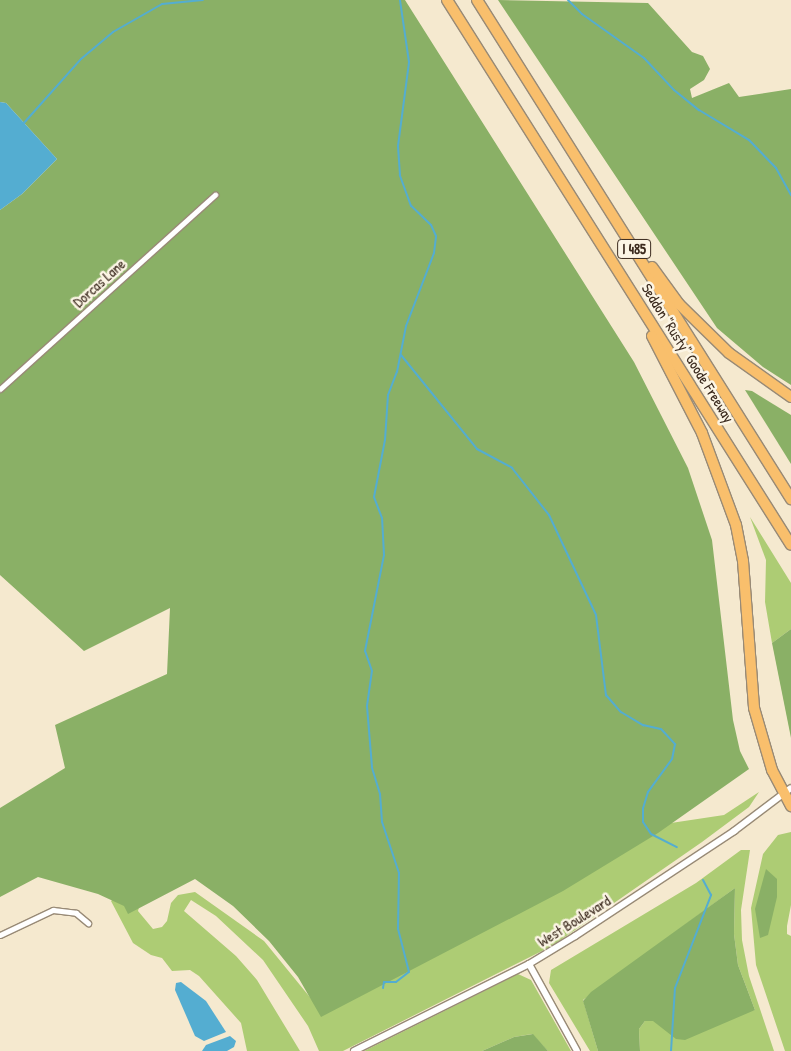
<!DOCTYPE html>
<html>
<head>
<meta charset="utf-8">
<style>
  body { margin:0 }
  #map { position:relative; width:791px; height:1051px; overflow:hidden; background:#f5e9cf; font-family:"Patrick Hand",sans-serif }
  div>[style] { position:absolute }
  [style*='--x'] { left:calc(var(--x)*1px); top:calc(var(--y)*1px); width:calc(var(--w)*1px); rotate:calc(var(--a)*1deg) }
  .green>* { inset:0; background:#adcc74 }
  .forest>* { inset:0; background:#8ab066 }
  .water>* { inset:0; background:#54add1 }
  .stream>* { height:2px; margin:-1px; padding:0 1px; transform-origin:1px; border-radius:1px; background:#54add1 }
  .roads { filter:drop-shadow(1px 0 #988a76) drop-shadow(-1px 0 #988a76) drop-shadow(0 1px #988a76) drop-shadow(0 -1px #988a76) }
  .minor>* { height:5px; margin:-2.5px; padding:0 2.5px; transform-origin:2.5px; border-radius:2.5px; background:#fff }
  .tertiary>* { height:6px; margin:-3px; padding:0 3px; transform-origin:3px; border-radius:3px; background:#fff }
  .motorway>* { height:10px; margin:-5px; padding:0 5px; transform-origin:5px; border-radius:5px; background:#f9bf6c }
  span { translate:-50% -50%; white-space:nowrap; text-align:center; line-height:1.15; -webkit-text-stroke:5px #fcf5e5; paint-order:stroke }
  .shield-label span { padding:1px 4px; background:#fcf5e5; border:1px solid; border-radius:4px; -webkit-text-stroke-width:0 }
  .shield-label { font-size:14px; color:#3b2a1e; font-weight:700 }
  .street-label { font-size:15px; color:#3b2a1e }
</style>
</head>
<body>
<div id="map">
  <div class="green">
    <i style="clip-path:polygon(750px 517px,791px 583px,791px 629px,772px 643px,765px 602px,766px 560px)"></i>
    <i style="clip-path:polygon(759px 792px,749px 807px,702px 842px,552px 946px,343px 1051px,319px 1051px,308px 1026px,263px 960px,216px 916px,191px 900px,184px 911px,236px 956px,257px 980px,300px 1051px,247px 1051px,241px 1023px,199px 976px,190px 970px,172px 971px,162px 958px,151px 955px,133px 943px,111px 901px,149px 870px,138px 911px,153px 929px,162px 927px,167px 921px,171px 903px,178px 895px,195px 892px,264px 941px,322px 1012px,671px 823px,724px 815px)"></i>
    <i style="clip-path:polygon(791px 832px,791px 905px,787px 926px,787px 934px,791px 936px,791px 1051px,785px 1051px,756px 965px,751px 908px,763px 854px,778px 835px)"></i>
    <i style="clip-path:polygon(741px 850px,750px 850px,741px 910px,742px 940px,749px 976px,774px 1051px,640px 1051px,639px 1029px,645px 1021px,755px 1010px,738px 965px,734px 934px,735px 888px,583px 1000px,598px 1051px,590px 1051px,549px 983px,551px 970px,696px 883px)"></i>
    <i style="clip-path:polygon(518px 974px,531px 980px,571px 1051px,548px 1051px,532px 1034px,514px 1037px,482px 1051px,364px 1051px)"></i>
  </div>
  <div class="forest">
    <i style="clip-path:polygon(0 0,405px 0,634px 362px,688px 468px,712px 540px,733px 720px,740px 751px,749px 769px,658px 833px,563px 891px,321px 1017px,298px 977px,269px 941px,233px 906px,195px 879px,128px 914px,124px 906px,98px 894px,38px 877px,0 897px,0 808px,65px 768px,55px 725px,167px 674px,170px 608px,84px 651px,0 575px,0 210px,22px 194px,57px 159px,6px 103px,0 102px)"></i>
    <i style="clip-path:polygon(498px 0,648px 3px,692px 52px,703px 56px,710px 69px,704px 80px,690px 89px,692px 98px,729px 83px,739px 97px,791px 89px,791px 385px,763px 367px,717px 328px)"></i>
    <i style="clip-path:polygon(745px 390px,752px 391px,791px 415px,791px 464px)"></i>
    <i style="clip-path:polygon(791px 629px,791px 738px,772px 643px)"></i>
    <i style="clip-path:polygon(766px 869px,777px 879px,777px 897px,768px 935px,760px 938px,755px 909px)"></i>
    <i style="clip-path:polygon(735px 888px,734px 934px,738px 965px,755px 1010px,685px 1040px,676px 1039px,653px 1021px,645px 1021px,639px 1029px,640px 1051px,598px 1051px,583px 1001px,591px 992px)"></i>
    <i style="clip-path:polygon(533px 1034px,548px 1051px,482px 1051px,514px 1037px)"></i>
  </div>
  <div class="water">
    <i style="clip-path:polygon(0 102px,6px 103px,57px 159px,22px 194px,0 210px)"></i>
    <i style="clip-path:polygon(181px 982px,206px 1001px,226px 1032px,204px 1041px,195px 1036px,175px 990px,176px 983px)"></i>
    <i style="clip-path:polygon(230px 1036px,236px 1041px,234px 1047px,227px 1051px,202px 1051px,206px 1045px)"></i>
  </div>
  <div class="stream">
    <i style="--x:568;--y:0;--w:20;--a:45"></i>
    <i style="--x:582;--y:14;--w:76;--a:35.4"></i>
    <i style="--x:644;--y:58;--w:44;--a:46.8"></i>
    <i style="--x:674;--y:90;--w:32;--a:39"></i>
    <i style="--x:699;--y:110;--w:58;--a:31"></i>
    <i style="--x:749;--y:140;--w:39;--a:46"></i>
    <i style="--x:776;--y:168;--w:31;--a:61"></i>
    <i style="--x:23;--y:124;--w:87;--a:-48.3"></i>
    <i style="--x:81;--y:59;--w:42;--a:-40.2"></i>
    <i style="--x:113;--y:32;--w:56;--a:-29.7"></i>
    <i style="--x:162;--y:4;--w:41;--a:-5.6"></i>
    <i style="--x:401;--y:355;--w:121;--a:51"></i>
    <i style="--x:477;--y:449;--w:40;--a:28"></i>
    <i style="--x:512;--y:468;--w:60;--a:51.8"></i>
    <i style="--x:549;--y:515;--w:110;--a:64.8"></i>
    <i style="--x:596;--y:615;--w:81;--a:82.9"></i>
    <i style="--x:606;--y:695;--w:23;--a:49"></i>
    <i style="--x:621;--y:712;--w:26;--a:31"></i>
    <i style="--x:643;--y:725;--w:18;--a:13"></i>
    <i style="--x:661;--y:729;--w:21;--a:47"></i>
    <i style="--x:675;--y:744;--w:15;--a:101"></i>
    <i style="--x:672;--y:759;--w:41;--a:126"></i>
    <i style="--x:648;--y:792;--w:17;--a:107"></i>
    <i style="--x:643;--y:808;--w:14;--a:90"></i>
    <i style="--x:643;--y:822;--w:14;--a:56"></i>
    <i style="--x:651;--y:834;--w:29;--a:27"></i>
    <i style="--x:383;--y:988;--w:6;--a:-81"></i>
    <i style="--x:384;--y:982;--w:12;--a:0"></i>
    <i style="--x:396;--y:982;--w:16;--a:-38"></i>
    <i style="--x:409;--y:972;--w:44;--a:-104.3"></i>
    <i style="--x:398;--y:929;--w:56;--a:-89"></i>
    <i style="--x:399;--y:873;--w:54;--a:-108.4"></i>
    <i style="--x:382;--y:822;--w:28;--a:-94"></i>
    <i style="--x:380;--y:794;--w:28;--a:-107"></i>
    <i style="--x:372;--y:767;--w:61;--a:-94.7"></i>
    <i style="--x:367;--y:706;--w:35;--a:-82"></i>
    <i style="--x:372;--y:671;--w:21;--a:-109"></i>
    <i style="--x:365;--y:651;--w:98;--a:-78.8"></i>
    <i style="--x:384;--y:555;--w:37;--a:-93"></i>
    <i style="--x:382;--y:518;--w:22;--a:-111"></i>
    <i style="--x:374;--y:497;--w:58;--a:-79.1"></i>
    <i style="--x:385;--y:440;--w:45;--a:-86.2"></i>
    <i style="--x:388;--y:395;--w:25;--a:-69"></i>
    <i style="--x:397;--y:372;--w:47;--a:-78.9"></i>
    <i style="--x:406;--y:326;--w:78;--a:-69"></i>
    <i style="--x:434;--y:253;--w:17;--a:-83"></i>
    <i style="--x:436;--y:236;--w:12;--a:-114"></i>
    <i style="--x:431;--y:225;--w:28;--a:-136"></i>
    <i style="--x:411;--y:206;--w:33;--a:-110"></i>
    <i style="--x:400;--y:175;--w:29;--a:-94"></i>
    <i style="--x:398;--y:146;--w:85;--a:-82.5"></i>
    <i style="--x:409;--y:62;--w:63;--a:-98.3"></i>
    <i style="--x:671;--y:1051;--w:63;--a:-86.4"></i>
    <i style="--x:675;--y:988;--w:100;--a:-68.8"></i>
    <i style="--x:711;--y:895;--w:17;--a:-118"></i>
  </div>
  <div class="roads">
    <div class="minor">
      <i style="--x:0;--y:389;--w:290;--a:-42.1"></i>
      <i style="--x:0;--y:935;--w:59;--a:-25.3"></i>
      <i style="--x:53;--y:910;--w:23;--a:7"></i>
      <i style="--x:76;--y:913;--w:16;--a:40"></i>
    </div>
    <div class="tertiary">
      <i style="--x:529;--y:964;--w:99;--a:61.1"></i>
      <i style="--x:354;--y:1051;--w:195;--a:-26.4"></i>
      <i style="--x:529;--y:964;--w:54;--a:-31.3"></i>
      <i style="--x:575;--y:936;--w:191;--a:-33.4"></i>
      <i style="--x:734;--y:831;--w:71;--a:-37"></i>
    </div>
    <div class="motorway">
      <i style="--x:447;--y:0;--w:644;--a:57.74"></i>
      <i style="--x:477;--y:0;--w:590;--a:57.82"></i>
      <i style="--x:652;--y:267;--w:46;--a:53.9"></i>
      <i style="--x:679;--y:304;--w:70;--a:44.4"></i>
      <i style="--x:729;--y:353;--w:76;--a:35.4"></i>
      <i style="--x:652;--y:336;--w:109;--a:62.7"></i>
      <i style="--x:702;--y:433;--w:98;--a:69.7"></i>
      <i style="--x:736;--y:525;--w:37;--a:79"></i>
      <i style="--x:743;--y:561;--w:147;--a:85.7"></i>
      <i style="--x:754;--y:708;--w:65;--a:73.8"></i>
      <i style="--x:772;--y:770;--w:41;--a:62.2"></i>
    </div>
  </div>
  <div class="shield-label">
    <span style="left:634px;top:249px">I 485</span>
  </div>
  <div class="street-label">
    <span style="left:99px;top:283px;rotate:-42deg">Dorcas Lane</span>
    <span style="left:688px;top:353px;rotate:58deg">Seddon "Rusty" Goode Freeway</span>
    <span style="left:574px;top:921px;rotate:-32deg">West Boulevard</span>
  </div>
</div>
</body>
</html>
